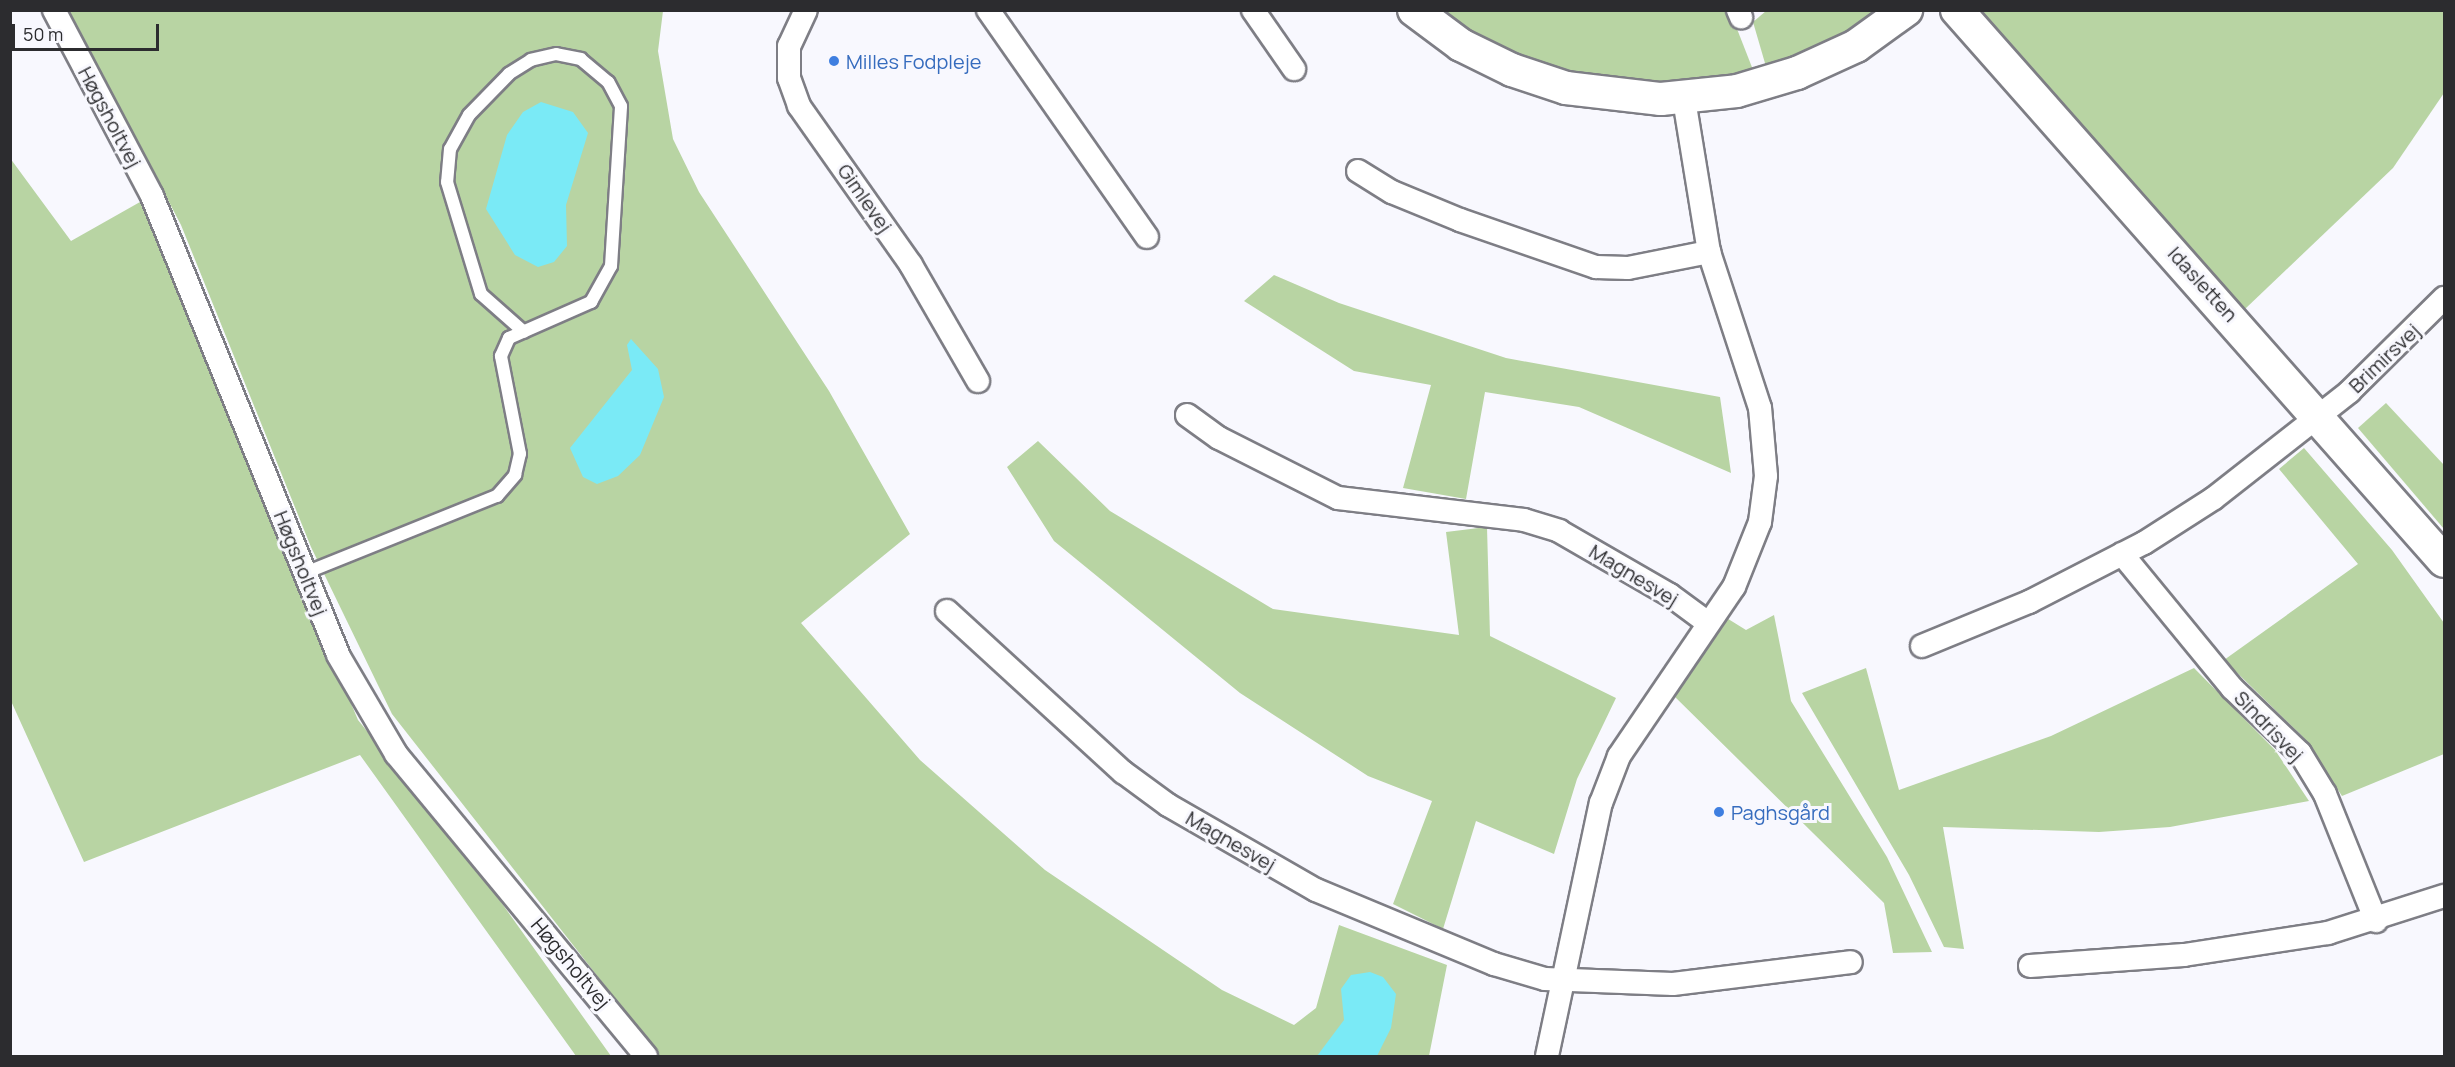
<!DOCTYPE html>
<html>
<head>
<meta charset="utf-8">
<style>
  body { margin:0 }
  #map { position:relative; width:2455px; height:1067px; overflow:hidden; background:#f8f8fe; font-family:Manrope,sans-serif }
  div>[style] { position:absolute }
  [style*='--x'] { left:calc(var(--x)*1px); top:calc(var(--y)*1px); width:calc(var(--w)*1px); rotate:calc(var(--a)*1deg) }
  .green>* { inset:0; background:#b8d4a3 }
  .water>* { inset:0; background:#7aeaf6 }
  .roads { filter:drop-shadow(2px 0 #7e7e85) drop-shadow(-2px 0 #7e7e85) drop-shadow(0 2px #7e7e85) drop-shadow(0 -2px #7e7e85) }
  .lane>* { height:12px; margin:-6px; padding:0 6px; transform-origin:6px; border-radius:6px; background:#fff }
  .street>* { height:22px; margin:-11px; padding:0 11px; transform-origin:11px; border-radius:11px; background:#fff }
  .secondary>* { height:32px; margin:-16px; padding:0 16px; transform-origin:16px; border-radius:16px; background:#fff }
  .dots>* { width:16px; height:16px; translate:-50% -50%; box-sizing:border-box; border:3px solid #f8f8fe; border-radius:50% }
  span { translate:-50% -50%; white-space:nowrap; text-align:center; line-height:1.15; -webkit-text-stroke:6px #f8f8fe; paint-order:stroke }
  .shop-label { font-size:20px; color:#366cbe }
  .left { translate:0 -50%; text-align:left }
  .street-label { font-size:20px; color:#2c2c2f }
  .frame { position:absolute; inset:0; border:12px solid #2c2c2f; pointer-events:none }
  .scale { position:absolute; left:12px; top:24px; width:147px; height:27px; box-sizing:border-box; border:3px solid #2c2c2f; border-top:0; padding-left:8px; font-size:18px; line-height:21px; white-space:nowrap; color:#2c2c2f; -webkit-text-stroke:4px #f8f8fe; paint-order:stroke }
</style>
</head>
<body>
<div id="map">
  <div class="green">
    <i style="clip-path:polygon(69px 11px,663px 11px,658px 51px,673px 139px,699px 192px,829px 391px,910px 534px,801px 623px,920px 760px,1045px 870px,1222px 990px,1294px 1025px,1316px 1008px,1339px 925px,1447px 965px,1429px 1056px,660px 1056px,392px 714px,311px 547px,181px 225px)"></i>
    <i style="clip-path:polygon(1428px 11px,1730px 11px,1755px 75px,1716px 84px,1621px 86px,1508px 60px)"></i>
    <i style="clip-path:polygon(1766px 11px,1888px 11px,1864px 27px,1767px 70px,1753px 22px)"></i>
    <i style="clip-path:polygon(1979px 11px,2444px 11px,2444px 93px,2393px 168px,2245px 309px)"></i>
    <i style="clip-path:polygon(10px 158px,71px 241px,140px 202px,358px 720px,468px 856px,611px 1056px,576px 1056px,360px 755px,84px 862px,11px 701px)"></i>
    <i style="clip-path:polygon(1274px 275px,1339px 303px,1506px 358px,1720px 397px,1731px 473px,1579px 407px,1485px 392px,1466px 499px,1403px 488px,1431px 385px,1354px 371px,1244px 301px)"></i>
    <i style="clip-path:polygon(2386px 403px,2444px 465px,2444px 529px,2358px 428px)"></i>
    <i style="clip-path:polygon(1038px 441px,1110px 511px,1273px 609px,1459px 635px,1446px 532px,1487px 527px,1490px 636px,1616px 698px,1577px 779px,1554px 854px,1476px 821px,1443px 929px,1393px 904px,1432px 801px,1368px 776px,1240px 693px,1054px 541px,1007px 467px)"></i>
    <i style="clip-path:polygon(2304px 448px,2392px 550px,2444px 623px,2444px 754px,2342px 796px,2303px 737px,2224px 660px,2358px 564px,2279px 469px)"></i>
    <i style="clip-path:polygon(1774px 615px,1791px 701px,1887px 857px,1932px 952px,1893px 953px,1884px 903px,1672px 694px,1725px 617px,1746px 630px)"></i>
    <i style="clip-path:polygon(1866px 668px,1899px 790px,2051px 736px,2194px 668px,2275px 750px,2309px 801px,2170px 827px,2099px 832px,1943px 827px,1964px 949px,1944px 947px,1909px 875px,1802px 693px)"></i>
  </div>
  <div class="water">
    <i style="clip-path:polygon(541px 102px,573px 112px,588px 133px,566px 205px,567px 246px,554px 262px,538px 267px,515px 255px,486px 209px,507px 135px,523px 112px)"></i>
    <i style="clip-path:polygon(631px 339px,658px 369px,664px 397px,640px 455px,618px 476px,597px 484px,583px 477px,570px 448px,632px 370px,627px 345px)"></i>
    <i style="clip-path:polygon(1370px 972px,1383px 977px,1396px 994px,1391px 1028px,1377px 1056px,1317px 1056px,1344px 1020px,1341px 989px,1351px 975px)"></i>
  </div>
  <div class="roads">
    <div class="lane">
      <i style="--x:305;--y:573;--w:207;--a:-21.9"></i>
      <i style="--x:497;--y:496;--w:28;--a:-49"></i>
      <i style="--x:515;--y:475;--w:22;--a:-77"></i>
      <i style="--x:520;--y:454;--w:100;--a:-101"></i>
      <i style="--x:501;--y:356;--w:20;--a:-66"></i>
      <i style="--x:509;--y:338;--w:90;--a:-23.7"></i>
      <i style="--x:591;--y:302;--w:41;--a:-60.9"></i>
      <i style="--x:611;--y:266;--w:160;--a:-86.4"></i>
      <i style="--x:621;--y:106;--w:27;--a:-118"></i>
      <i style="--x:608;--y:82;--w:35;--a:-140"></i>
      <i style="--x:581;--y:59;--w:25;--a:-169"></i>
      <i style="--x:556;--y:54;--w:26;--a:167"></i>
      <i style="--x:531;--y:60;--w:26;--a:148"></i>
      <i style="--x:509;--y:74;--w:57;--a:134.3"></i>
      <i style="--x:469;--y:115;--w:39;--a:119"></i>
      <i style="--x:450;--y:149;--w:33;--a:95"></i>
      <i style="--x:447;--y:182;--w:117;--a:73.1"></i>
      <i style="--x:481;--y:294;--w:57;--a:41.5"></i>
    </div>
    <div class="street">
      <i style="--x:54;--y:10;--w:210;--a:62.2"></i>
      <i style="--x:152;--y:196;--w:495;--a:67.9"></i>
      <i style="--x:338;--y:655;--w:115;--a:59.6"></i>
      <i style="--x:396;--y:754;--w:392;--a:50.4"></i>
      <i style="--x:806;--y:10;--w:40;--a:115"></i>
      <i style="--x:789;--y:46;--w:32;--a:90"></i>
      <i style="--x:789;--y:78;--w:30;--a:70"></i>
      <i style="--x:799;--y:106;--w:194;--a:54.8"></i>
      <i style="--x:911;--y:265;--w:134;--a:60"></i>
      <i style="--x:988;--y:10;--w:277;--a:55"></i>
      <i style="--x:1253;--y:10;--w:72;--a:55.2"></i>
      <i style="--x:1738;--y:10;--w:8;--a:67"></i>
      <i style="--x:1358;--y:171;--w:40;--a:32"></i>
      <i style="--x:1392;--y:192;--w:74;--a:22.4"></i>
      <i style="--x:1460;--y:220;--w:144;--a:19.1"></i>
      <i style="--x:1596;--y:267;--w:32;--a:2"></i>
      <i style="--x:1628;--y:268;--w:83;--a:-11.2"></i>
      <i style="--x:1187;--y:415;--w:39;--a:36"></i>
      <i style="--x:1219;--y:438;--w:133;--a:26.8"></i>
      <i style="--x:1338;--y:498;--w:187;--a:6.7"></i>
      <i style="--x:1524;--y:520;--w:37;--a:17"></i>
      <i style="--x:1559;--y:531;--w:128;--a:30"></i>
      <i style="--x:1670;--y:595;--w:47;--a:36.4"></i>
      <i style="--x:2122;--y:554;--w:173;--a:50.6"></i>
      <i style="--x:2232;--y:688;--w:94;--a:43.7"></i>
      <i style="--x:2300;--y:753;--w:48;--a:58.6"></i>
      <i style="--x:2325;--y:794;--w:137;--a:68.1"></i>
      <i style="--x:947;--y:611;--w:239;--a:42.5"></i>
      <i style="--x:1123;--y:772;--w:56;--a:36.3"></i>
      <i style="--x:1168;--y:805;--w:171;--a:29.9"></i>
      <i style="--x:1316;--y:890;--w:193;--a:22.6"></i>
      <i style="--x:1494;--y:964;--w:53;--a:16.4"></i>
      <i style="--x:1545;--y:979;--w:128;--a:2.2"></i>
      <i style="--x:1673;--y:984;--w:179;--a:-7"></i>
      <i style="--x:1922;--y:646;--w:116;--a:-22.4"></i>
      <i style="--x:2029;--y:602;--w:129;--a:-27.2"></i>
      <i style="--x:2144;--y:543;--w:83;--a:-32.7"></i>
      <i style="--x:2214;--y:498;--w:172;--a:-38.1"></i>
      <i style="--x:2349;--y:392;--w:134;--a:-44.7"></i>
      <i style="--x:2030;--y:966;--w:154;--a:-4.1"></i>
      <i style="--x:2184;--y:955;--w:146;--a:-8.7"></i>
      <i style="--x:2328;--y:933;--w:122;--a:-17.7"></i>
      <i style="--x:1547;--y:1056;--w:259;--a:-78"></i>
      <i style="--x:1601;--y:803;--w:50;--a:-69"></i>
      <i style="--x:1619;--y:756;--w:204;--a:-55.8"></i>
      <i style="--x:1734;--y:587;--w:70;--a:-68.2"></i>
      <i style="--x:1760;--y:522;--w:46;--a:-82.6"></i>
      <i style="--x:1766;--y:476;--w:68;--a:-95"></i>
      <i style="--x:1760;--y:408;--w:164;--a:-108.1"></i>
      <i style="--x:1709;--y:252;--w:155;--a:-99.3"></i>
    </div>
    <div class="secondary">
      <i style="--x:1414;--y:10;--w:59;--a:36.7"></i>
      <i style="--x:1461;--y:45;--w:57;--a:26.1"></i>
      <i style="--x:1512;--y:70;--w:57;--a:18.4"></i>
      <i style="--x:1566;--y:88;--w:96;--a:6.6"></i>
      <i style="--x:1661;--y:99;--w:76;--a:-6"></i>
      <i style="--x:1737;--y:91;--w:63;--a:-16.7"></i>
      <i style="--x:1797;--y:73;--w:65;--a:-24.6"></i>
      <i style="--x:1856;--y:46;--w:62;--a:-35.8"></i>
      <i style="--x:1957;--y:10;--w:735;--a:48.53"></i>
    </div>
  </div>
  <div class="dots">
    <i style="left:834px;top:61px;background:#3f7fe0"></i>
    <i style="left:1719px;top:812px;background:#3f7fe0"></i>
  </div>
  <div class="shop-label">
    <span class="left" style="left:846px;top:61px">Milles Fodpleje</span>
    <span class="left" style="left:1731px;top:812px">Paghsgård</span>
  </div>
  <div class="street-label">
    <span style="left:110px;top:117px;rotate:62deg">Høgsholtvej</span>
    <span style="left:865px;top:198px;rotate:55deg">Gimlevej</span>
    <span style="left:2203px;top:284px;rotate:48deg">Idasletten</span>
    <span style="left:2384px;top:358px;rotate:-44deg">Brimirsvej</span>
    <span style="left:301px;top:563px;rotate:68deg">Høgsholtvej</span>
    <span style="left:1634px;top:575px;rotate:31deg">Magnesvej</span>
    <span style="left:2269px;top:726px;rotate:46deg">Sindrisvej</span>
    <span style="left:1231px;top:841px;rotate:30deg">Magnesvej</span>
    <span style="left:571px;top:963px;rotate:50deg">Høgsholtvej</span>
  </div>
  <div class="frame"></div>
  <div class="scale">50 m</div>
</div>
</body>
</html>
